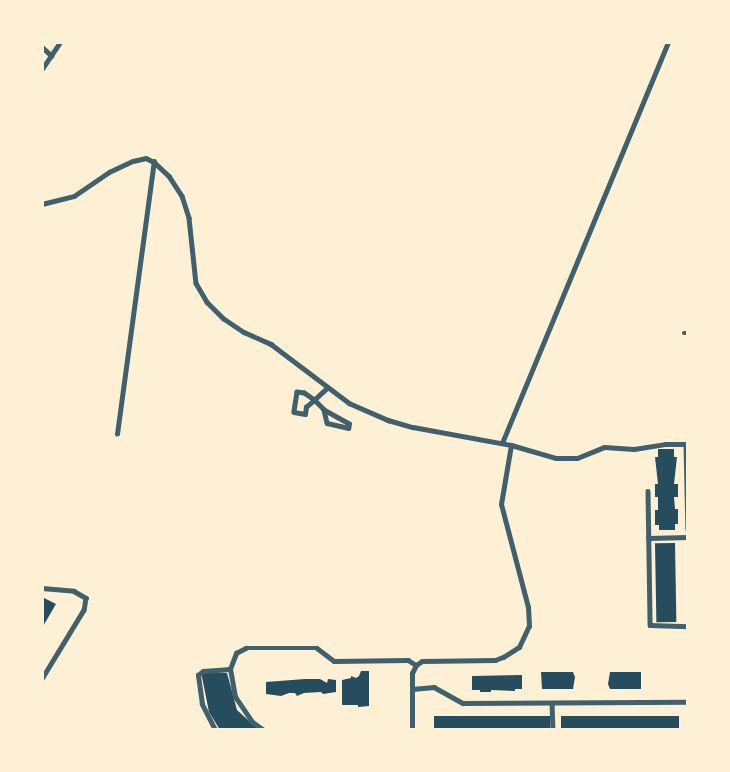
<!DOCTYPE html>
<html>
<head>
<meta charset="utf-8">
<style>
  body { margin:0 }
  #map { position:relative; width:730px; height:772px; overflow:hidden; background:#fdf0d5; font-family:Lato,sans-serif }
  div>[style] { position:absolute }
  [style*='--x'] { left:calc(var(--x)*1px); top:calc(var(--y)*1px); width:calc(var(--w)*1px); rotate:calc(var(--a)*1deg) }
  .building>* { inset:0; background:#264d5e; transform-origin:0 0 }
  .minor>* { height:4.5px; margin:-2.25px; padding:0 2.25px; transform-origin:2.25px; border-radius:2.25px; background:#3f606c }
  .tertiary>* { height:5px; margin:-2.5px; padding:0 2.5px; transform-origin:2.5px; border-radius:2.5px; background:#3f606c }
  span { translate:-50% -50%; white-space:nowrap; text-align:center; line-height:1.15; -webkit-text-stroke:4.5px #fdf0d5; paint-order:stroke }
  .frame { position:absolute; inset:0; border:44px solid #fdf0d5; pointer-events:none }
</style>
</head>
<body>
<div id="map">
  <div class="building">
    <i style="clip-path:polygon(658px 449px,674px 449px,674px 457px,677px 457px,674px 484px,678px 484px,678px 497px,674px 497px,675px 509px,678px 509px,678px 524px,675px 524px,675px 530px,659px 530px,659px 525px,655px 525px,655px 510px,658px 510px,658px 497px,655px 497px,655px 484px,658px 484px,655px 457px,658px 457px)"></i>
    <i style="left:675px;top:543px;width:79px;height:20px;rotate:89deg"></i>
    <i style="clip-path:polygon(42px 597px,56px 604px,42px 628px)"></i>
    <i style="clip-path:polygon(361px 671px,369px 671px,369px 706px,358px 707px,358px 705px,342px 705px,342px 680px,351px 678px,351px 676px,356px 678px,359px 676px)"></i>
    <i style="clip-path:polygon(201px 672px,227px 673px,237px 710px,259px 730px,220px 730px,209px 712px)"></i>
    <i style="clip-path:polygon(541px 672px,573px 672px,575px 677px,573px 689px,542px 689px)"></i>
    <i style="clip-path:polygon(610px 672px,641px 672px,641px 689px,610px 689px,608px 684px)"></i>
    <i style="clip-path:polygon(522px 675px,522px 689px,515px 689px,515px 691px,491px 690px,491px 692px,480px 692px,480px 690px,472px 690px,472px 676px)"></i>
    <i style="clip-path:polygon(305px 679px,320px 679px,327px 683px,328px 679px,336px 680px,336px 692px,323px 694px,321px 692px,304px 693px,297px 696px,295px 693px,289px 693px,281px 696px,266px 694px,266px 682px)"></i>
    <i style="left:550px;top:716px;width:14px;height:116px;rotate:90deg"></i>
    <i style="left:679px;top:716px;width:14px;height:118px;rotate:90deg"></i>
  </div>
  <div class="minor">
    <i style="--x:42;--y:47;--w:13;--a:42"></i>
    <i style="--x:42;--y:69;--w:32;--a:-56"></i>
    <i style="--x:42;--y:204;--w:33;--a:-14"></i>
    <i style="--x:74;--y:196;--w:42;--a:-34.4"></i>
    <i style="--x:109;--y:172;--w:26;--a:-25"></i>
    <i style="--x:133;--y:161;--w:13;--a:-13"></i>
    <i style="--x:146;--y:158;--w:9;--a:27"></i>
    <i style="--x:154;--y:162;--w:21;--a:43"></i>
    <i style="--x:169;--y:176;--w:24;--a:57"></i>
    <i style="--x:182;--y:196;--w:23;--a:72"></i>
    <i style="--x:189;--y:218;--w:65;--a:83.9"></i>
    <i style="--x:196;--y:283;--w:22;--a:60"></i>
    <i style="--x:207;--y:302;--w:23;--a:45"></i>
    <i style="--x:223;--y:318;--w:25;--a:34"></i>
    <i style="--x:244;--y:332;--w:30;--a:24"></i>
    <i style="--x:271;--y:344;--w:98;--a:37.1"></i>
    <i style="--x:349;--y:403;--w:43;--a:23.6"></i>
    <i style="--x:388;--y:420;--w:26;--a:16"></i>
    <i style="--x:413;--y:427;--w:100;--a:10.4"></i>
    <i style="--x:684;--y:333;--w:4;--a:0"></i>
    <i style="--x:324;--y:410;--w:13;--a:77"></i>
    <i style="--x:327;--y:423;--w:22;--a:13"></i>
    <i style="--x:348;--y:428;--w:4;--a:-76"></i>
    <i style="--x:349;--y:424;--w:29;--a:-151"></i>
    <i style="--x:324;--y:410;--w:14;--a:-135"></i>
    <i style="--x:314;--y:400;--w:12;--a:-145"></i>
    <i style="--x:304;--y:393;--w:7;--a:-172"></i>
    <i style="--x:297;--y:392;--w:20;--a:99"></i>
    <i style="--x:294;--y:412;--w:11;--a:10"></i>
    <i style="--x:305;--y:414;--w:7;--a:-82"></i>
    <i style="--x:306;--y:407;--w:11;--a:-41"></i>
    <i style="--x:314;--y:400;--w:18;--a:-43"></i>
    <i style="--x:117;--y:434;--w:275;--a:-82.3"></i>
    <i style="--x:502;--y:443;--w:434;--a:-67.5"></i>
    <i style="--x:686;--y:444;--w:85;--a:88.7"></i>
    <i style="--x:648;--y:491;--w:134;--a:89.1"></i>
    <i style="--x:650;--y:625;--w:38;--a:2"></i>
    <i style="--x:648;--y:538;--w:40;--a:-1.4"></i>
    <i style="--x:42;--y:588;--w:32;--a:5"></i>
    <i style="--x:74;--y:591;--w:14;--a:30"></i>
    <i style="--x:86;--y:598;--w:12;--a:99"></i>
    <i style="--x:84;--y:610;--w:81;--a:121.3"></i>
    <i style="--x:412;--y:689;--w:22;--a:-5"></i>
    <i style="--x:434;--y:687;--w:33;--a:29"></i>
    <i style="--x:463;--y:703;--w:225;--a:-0.3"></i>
    <i style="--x:552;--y:703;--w:27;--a:88"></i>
    <i style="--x:215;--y:730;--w:29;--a:-117"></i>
    <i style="--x:202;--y:704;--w:29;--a:-98"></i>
    <i style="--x:198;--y:675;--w:6;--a:-39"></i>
    <i style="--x:203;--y:671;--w:27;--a:-4"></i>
    <i style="--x:263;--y:730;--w:14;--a:-144"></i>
    <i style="--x:252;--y:722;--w:30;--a:-124"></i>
    <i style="--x:235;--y:697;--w:28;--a:-100"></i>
    <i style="--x:230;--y:669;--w:17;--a:-69"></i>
    <i style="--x:236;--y:653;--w:11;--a:-27"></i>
    <i style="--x:246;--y:648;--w:71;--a:0"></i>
    <i style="--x:317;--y:648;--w:21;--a:37"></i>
    <i style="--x:334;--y:661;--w:74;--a:-0.8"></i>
    <i style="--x:408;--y:660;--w:9;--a:32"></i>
  </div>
  <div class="tertiary">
    <i style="--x:412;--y:730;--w:57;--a:-90"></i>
    <i style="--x:412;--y:673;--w:9;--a:-63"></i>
    <i style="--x:416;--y:665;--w:7;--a:-34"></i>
    <i style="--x:422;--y:661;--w:73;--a:-0.8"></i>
    <i style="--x:495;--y:660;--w:9;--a:-21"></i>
    <i style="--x:503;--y:657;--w:19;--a:-32"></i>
    <i style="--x:519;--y:647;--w:23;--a:-65"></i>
    <i style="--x:529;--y:626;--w:19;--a:-93"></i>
    <i style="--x:528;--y:607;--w:106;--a:-104.7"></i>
    <i style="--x:501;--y:504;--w:60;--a:-80.4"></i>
    <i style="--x:511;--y:445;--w:47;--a:16.1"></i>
    <i style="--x:556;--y:458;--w:21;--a:0"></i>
    <i style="--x:577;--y:458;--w:29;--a:-22"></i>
    <i style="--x:604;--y:447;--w:30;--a:4"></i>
    <i style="--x:634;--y:449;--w:31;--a:-9"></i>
    <i style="--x:665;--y:444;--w:23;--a:0"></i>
  </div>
  <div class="frame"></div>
</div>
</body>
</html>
